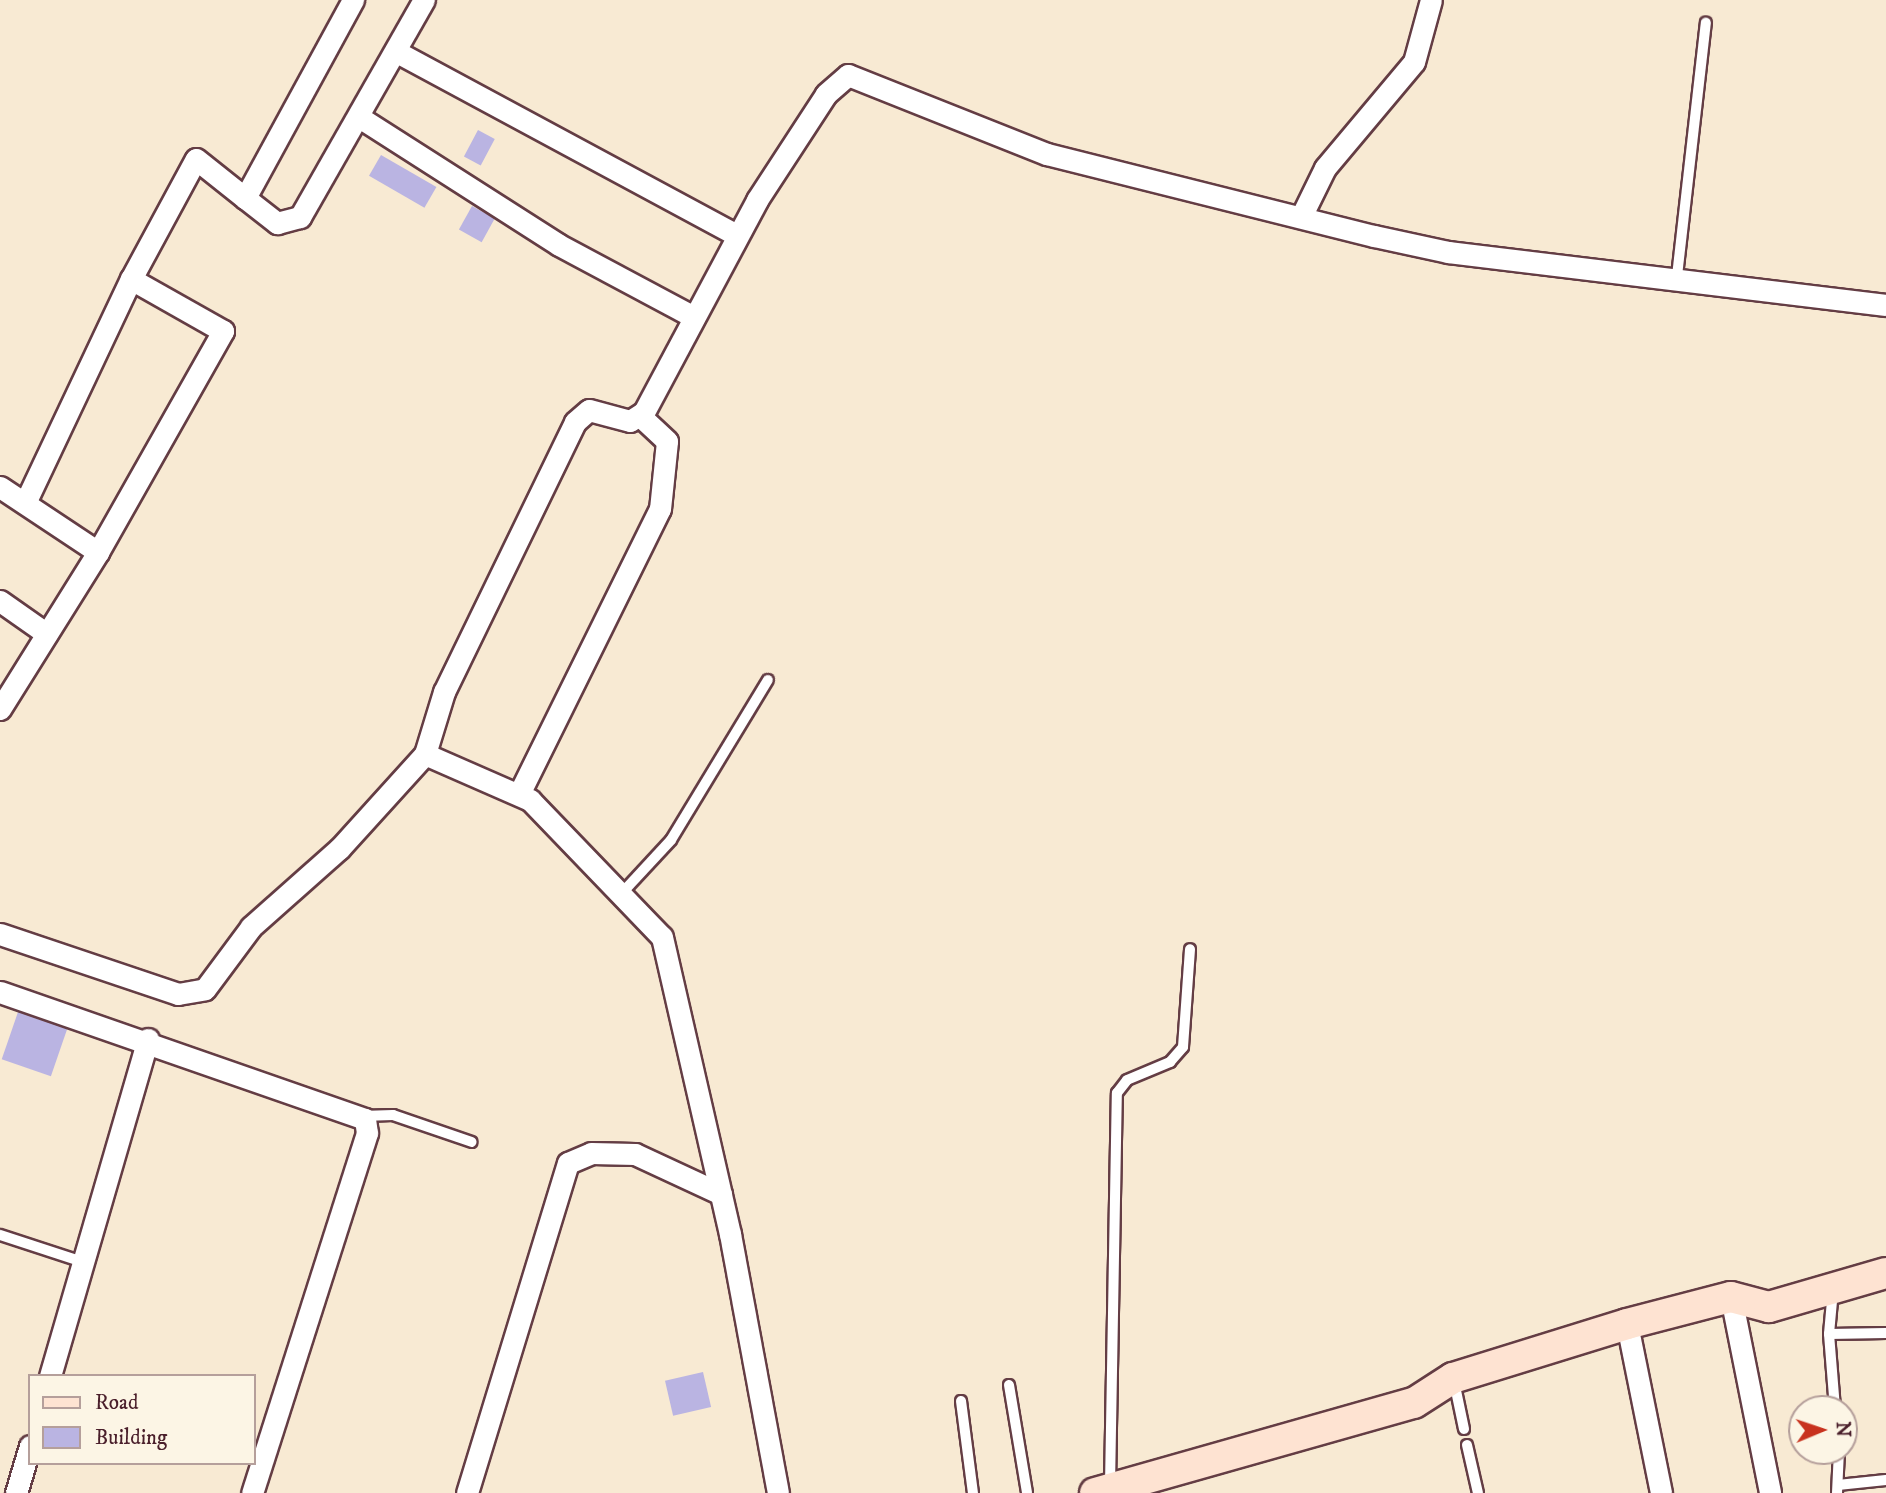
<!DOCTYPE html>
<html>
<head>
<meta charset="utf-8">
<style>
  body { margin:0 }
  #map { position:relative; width:1886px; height:1493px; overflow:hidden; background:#f8ead3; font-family:"IM FELL DW Pica",serif }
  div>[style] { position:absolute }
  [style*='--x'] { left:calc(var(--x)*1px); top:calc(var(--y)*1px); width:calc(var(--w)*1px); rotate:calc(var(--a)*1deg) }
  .building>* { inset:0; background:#bab4e2; transform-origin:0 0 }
  .roads { filter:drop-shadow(2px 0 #643d44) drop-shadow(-2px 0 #643d44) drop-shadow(0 2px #643d44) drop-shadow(0 -2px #643d44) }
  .lane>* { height:10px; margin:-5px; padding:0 5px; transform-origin:5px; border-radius:5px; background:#fff }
  .street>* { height:21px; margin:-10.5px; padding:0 10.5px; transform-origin:10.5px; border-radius:10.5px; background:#fff }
  .secondary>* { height:30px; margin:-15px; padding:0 15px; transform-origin:15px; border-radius:15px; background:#fee3d2 }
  span { translate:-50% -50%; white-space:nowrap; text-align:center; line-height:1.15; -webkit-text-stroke:5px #fcf5e5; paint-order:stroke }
  .legend { position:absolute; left:28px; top:1374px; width:228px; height:91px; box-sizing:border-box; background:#fcf5e5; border:2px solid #b59f9b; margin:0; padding:9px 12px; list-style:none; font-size:21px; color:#4a1f2b }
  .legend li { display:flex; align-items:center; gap:14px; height:35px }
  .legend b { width:35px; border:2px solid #b59f9b }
  .north { position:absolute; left:1788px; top:1395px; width:70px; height:70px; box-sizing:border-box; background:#fcf5e5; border:2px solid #b59f9b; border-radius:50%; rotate:88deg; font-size:19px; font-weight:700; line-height:28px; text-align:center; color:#4a1f2b }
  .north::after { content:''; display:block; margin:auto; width:24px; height:32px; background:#c8321e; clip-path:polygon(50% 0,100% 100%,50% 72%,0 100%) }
</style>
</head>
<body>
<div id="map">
  <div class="building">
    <i style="left:478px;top:130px;width:19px;height:30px;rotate:28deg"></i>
    <i style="left:381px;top:155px;width:64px;height:24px;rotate:30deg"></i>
    <i style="left:472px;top:206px;width:26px;height:27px;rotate:29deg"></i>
    <i style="left:18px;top:1012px;width:52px;height:50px;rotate:19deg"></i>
    <i style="left:703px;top:1372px;width:36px;height:39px;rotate:77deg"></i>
  </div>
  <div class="roads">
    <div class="lane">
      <i style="--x:1677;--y:276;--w:255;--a:-83.5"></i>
      <i style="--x:622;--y:893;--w:72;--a:-47.2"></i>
      <i style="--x:671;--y:840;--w:187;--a:-58.8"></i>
      <i style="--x:362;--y:1116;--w:31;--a:-2"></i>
      <i style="--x:393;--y:1115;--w:83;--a:18.9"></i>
      <i style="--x:0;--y:1235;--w:87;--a:18"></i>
      <i style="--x:1833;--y:1290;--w:44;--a:95.2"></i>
      <i style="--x:1829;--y:1334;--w:75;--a:85.4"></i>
      <i style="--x:1829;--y:1334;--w:57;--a:-1"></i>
      <i style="--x:1454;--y:1381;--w:49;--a:78.2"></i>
      <i style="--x:1009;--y:1385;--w:109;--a:80.5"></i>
      <i style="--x:961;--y:1401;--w:93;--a:82.6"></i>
      <i style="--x:1467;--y:1445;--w:49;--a:77.1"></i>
      <i style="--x:1110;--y:1485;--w:392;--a:-89"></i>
      <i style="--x:1117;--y:1093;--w:16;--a:-52"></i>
      <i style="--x:1127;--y:1080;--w:47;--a:-22.7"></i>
      <i style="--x:1170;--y:1062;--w:20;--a:-49"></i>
      <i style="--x:1183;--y:1047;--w:98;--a:-85.9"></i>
      <i style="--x:1838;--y:1485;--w:48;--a:-5.9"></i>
      <i style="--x:1837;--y:1493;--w:42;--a:-87.3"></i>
    </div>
    <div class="street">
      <i style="--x:395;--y:51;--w:388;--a:28.3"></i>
      <i style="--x:359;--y:117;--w:237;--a:32.6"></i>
      <i style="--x:559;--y:245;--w:153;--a:28.1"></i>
      <i style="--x:245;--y:198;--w:41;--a:38"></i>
      <i style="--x:277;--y:223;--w:24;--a:-15"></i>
      <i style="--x:300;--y:217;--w:250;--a:-60.3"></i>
      <i style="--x:1301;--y:217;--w:55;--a:-63.9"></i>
      <i style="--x:1325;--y:168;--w:138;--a:-50"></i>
      <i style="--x:1414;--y:62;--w:64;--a:-74.7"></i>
      <i style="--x:0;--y:487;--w:118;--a:33.6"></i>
      <i style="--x:25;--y:503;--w:248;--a:-64.7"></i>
      <i style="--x:131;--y:279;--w:136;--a:-61.6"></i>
      <i style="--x:196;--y:159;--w:63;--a:38.5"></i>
      <i style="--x:245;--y:198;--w:226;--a:-61.4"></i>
      <i style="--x:0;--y:601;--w:57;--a:35.1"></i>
      <i style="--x:0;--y:709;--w:185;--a:-58"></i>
      <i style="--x:98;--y:552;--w:254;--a:-60.5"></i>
      <i style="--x:223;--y:331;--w:106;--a:-150.5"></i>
      <i style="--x:425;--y:754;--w:115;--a:23.7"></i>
      <i style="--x:530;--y:800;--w:190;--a:46.1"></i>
      <i style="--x:662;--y:937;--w:305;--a:77.1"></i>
      <i style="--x:730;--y:1234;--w:263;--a:79.5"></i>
      <i style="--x:519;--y:794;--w:318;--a:-63.7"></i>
      <i style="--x:660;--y:509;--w:68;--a:-84.1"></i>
      <i style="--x:667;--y:441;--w:37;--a:-137"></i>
      <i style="--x:0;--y:934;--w:188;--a:18.6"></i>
      <i style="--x:178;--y:994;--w:27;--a:-10"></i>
      <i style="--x:205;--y:989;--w:77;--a:-53.4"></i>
      <i style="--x:251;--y:927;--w:118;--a:-41.6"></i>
      <i style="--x:339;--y:849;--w:128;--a:-47.8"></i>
      <i style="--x:425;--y:754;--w:65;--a:-73"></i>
      <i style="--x:444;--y:692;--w:300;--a:-64.1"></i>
      <i style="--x:575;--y:422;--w:18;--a:-41"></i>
      <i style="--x:589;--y:410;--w:42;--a:15"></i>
      <i style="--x:630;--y:421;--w:17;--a:-33"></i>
      <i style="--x:644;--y:412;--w:240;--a:-61.9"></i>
      <i style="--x:757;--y:200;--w:126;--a:-56.9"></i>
      <i style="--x:826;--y:94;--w:29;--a:-41"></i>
      <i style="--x:848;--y:75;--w:214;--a:21.7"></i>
      <i style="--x:1047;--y:154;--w:337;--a:14.1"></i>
      <i style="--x:1374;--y:236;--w:76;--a:12.2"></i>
      <i style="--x:1448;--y:252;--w:441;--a:6.9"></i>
      <i style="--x:0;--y:992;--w:386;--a:19.2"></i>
      <i style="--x:365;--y:1119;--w:14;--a:82"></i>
      <i style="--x:367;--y:1133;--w:378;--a:107.7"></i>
      <i style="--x:1731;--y:1297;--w:200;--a:78.7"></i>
      <i style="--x:1627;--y:1324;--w:172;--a:78.6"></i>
      <i style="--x:50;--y:1376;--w:351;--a:-73.8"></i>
      <i style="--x:16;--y:1493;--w:49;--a:-73.4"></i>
      <i style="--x:467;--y:1493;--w:345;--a:-73"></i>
      <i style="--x:568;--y:1163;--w:25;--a:-23"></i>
      <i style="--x:591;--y:1153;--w:44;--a:1.3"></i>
      <i style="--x:635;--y:1154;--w:95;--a:24.9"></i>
    </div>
    <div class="secondary">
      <i style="--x:1095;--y:1493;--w:331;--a:-15.8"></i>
      <i style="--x:1414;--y:1403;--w:46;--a:-32.7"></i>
      <i style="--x:1453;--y:1378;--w:182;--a:-17.2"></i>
      <i style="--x:1627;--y:1324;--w:107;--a:-14.6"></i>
      <i style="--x:1731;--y:1297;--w:39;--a:15"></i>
      <i style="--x:1769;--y:1307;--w:122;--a:-16.2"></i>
    </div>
  </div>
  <ul class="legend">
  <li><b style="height:9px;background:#fee3d2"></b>Road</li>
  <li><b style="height:19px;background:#bab4e2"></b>Building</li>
  </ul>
  <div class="north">N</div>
</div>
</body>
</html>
